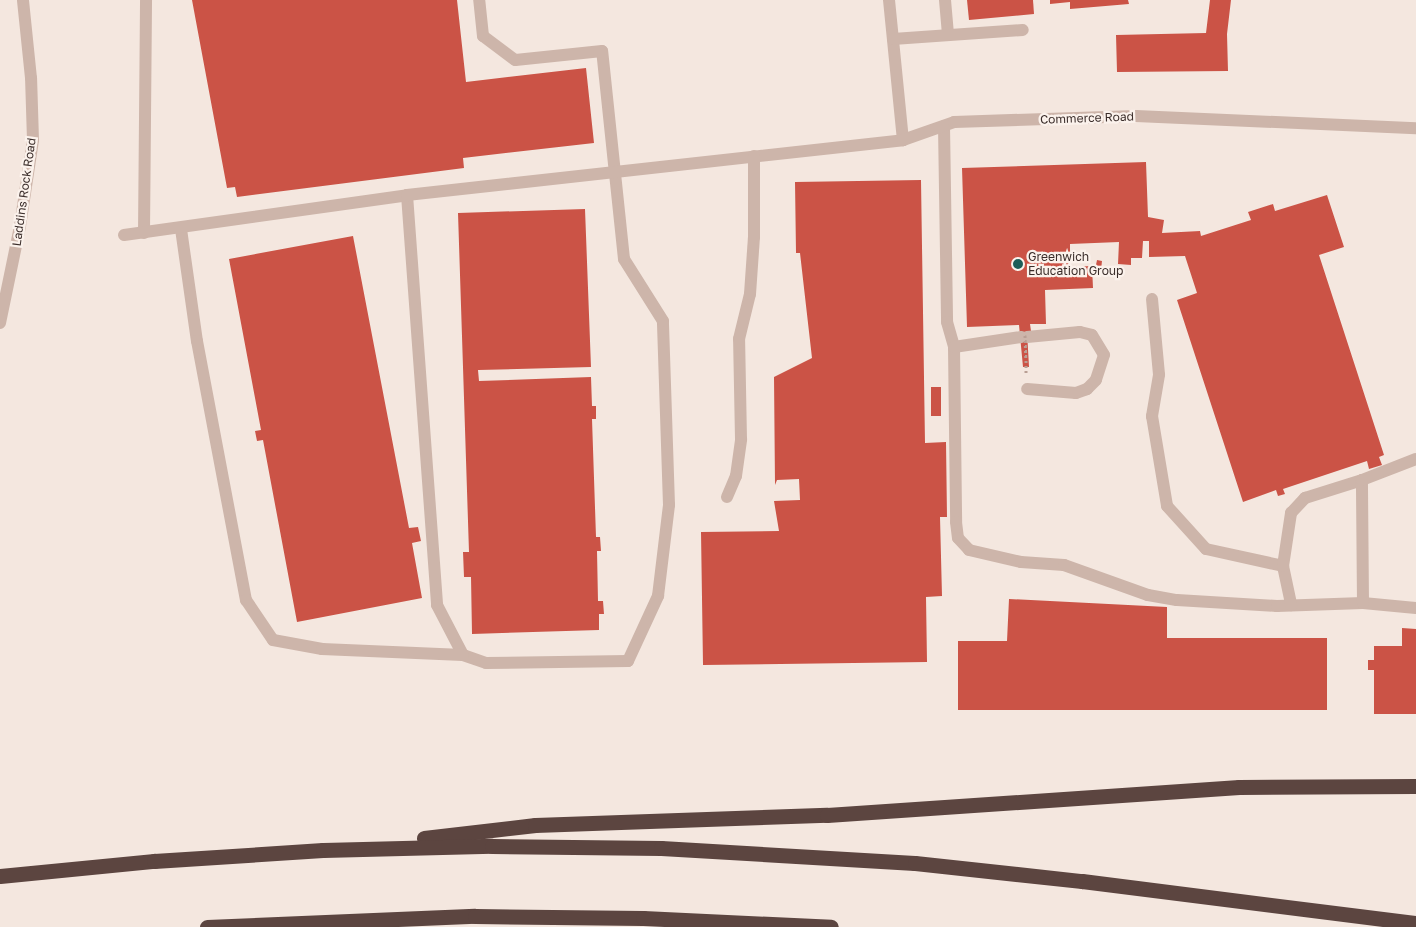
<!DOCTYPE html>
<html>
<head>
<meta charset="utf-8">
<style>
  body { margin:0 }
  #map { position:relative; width:1416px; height:927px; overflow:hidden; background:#f4e7df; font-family:"Golos Text",sans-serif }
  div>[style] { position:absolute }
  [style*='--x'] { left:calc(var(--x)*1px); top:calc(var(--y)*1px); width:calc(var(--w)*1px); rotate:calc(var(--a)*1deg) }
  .building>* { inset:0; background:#cb5346; transform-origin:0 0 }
  .path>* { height:3px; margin-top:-1.5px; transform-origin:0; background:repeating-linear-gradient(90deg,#b99f94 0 2.5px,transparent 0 5px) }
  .minor>* { height:12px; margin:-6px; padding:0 6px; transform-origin:6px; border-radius:6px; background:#cdb5aa }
  .highway>* { height:15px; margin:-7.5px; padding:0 7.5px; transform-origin:7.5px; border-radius:7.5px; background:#5c4540 }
  .path-bridge>* { height:3px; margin-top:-1.5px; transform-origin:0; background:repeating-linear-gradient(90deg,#b99f94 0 2.5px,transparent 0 5px) }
  .dots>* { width:14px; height:14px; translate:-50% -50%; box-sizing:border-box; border:2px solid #fbf2ec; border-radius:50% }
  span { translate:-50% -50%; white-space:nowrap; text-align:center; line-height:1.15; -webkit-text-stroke:4.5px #fbf2ec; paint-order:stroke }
  .street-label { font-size:12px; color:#3a2d2a }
  .poi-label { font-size:12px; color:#3a2d2a }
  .left { translate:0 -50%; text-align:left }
</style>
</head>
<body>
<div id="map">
  <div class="building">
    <i style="clip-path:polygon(192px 0,457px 0,466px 82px,586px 68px,594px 143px,463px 158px,464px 168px,237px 197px,235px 187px,227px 188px)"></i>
    <i style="clip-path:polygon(967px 0,1033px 0,1034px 14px,969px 20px)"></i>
    <i style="clip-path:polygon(1050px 0,1128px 0,1129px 4px,1070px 9px,1070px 2px,1050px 4px)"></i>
    <i style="clip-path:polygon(1210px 0,1231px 0,1227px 34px,1228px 71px,1117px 72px,1116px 35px,1206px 33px)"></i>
    <i style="clip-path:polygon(1146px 162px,1148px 217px,1164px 220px,1162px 233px,1200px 231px,1201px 236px,1251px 220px,1248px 212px,1273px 204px,1275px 211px,1327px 195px,1344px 247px,1319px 255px,1384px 455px,1379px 457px,1382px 465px,1369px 469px,1367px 461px,1283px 489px,1285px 494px,1278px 496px,1276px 490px,1243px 502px,1177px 300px,1197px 293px,1185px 256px,1149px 257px,1149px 241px,1143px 241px,1142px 258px,1131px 258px,1131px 265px,1118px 264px,1119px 242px,1070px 244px,1070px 267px,1092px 266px,1093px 288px,1045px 290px,1046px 324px,1030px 324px,1031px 331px,1027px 331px,1029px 367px,1023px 367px,1019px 325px,967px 327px,962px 168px)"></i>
    <i style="clip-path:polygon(921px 180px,925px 443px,946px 442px,947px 517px,940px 517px,942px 596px,926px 597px,927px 662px,703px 665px,701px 532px,779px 531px,774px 501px,800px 500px,799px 479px,777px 480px,775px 485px,774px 377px,812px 358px,800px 253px,796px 253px,795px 182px)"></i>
    <i style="clip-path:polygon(585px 209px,591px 367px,478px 370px,479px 381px,591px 377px,592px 406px,596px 406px,596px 419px,592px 419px,596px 537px,600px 537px,601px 551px,597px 551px,598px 601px,603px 601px,604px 614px,599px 614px,599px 630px,472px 634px,471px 577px,464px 577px,463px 552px,469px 552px,458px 213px)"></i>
    <i style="clip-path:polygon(353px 236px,409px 528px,418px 527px,421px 541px,412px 543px,422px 598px,297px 622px,263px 440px,257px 441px,255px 431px,261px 430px,229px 259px)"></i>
    <i style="clip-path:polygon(1097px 260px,1102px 261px,1101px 270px,1095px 270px)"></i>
    <i style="left:931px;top:387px;width:10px;height:29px"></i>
    <i style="clip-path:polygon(1009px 599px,1167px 607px,1167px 638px,1327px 638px,1327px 710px,958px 710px,958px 641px,1007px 641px)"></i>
    <i style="clip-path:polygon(1402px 628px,1416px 629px,1416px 714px,1374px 714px,1374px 670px,1368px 670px,1368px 660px,1374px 660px,1374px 646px,1402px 646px)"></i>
  </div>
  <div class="path">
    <i style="--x:1026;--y:373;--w:14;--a:-90"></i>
  </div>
  <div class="minor">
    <i style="--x:889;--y:0;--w:141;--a:84.3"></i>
    <i style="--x:945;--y:0;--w:35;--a:85"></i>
    <i style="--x:893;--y:39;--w:130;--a:-4"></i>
    <i style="--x:944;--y:126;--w:196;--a:89.1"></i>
    <i style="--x:947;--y:322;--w:26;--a:74"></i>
    <i style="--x:954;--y:347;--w:175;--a:89.3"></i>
    <i style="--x:956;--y:522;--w:16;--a:83"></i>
    <i style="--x:958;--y:538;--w:16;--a:47"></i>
    <i style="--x:969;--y:550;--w:53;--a:13"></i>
    <i style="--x:1021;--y:562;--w:43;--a:4"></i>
    <i style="--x:1064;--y:565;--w:89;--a:19.7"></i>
    <i style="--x:1148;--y:595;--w:29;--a:10"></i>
    <i style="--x:1177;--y:600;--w:100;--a:3.4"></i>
    <i style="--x:1277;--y:606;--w:86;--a:-2"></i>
    <i style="--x:1363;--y:603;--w:53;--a:5.4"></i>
    <i style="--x:407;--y:195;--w:411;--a:85.8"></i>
    <i style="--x:437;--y:605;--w:56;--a:62.5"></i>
    <i style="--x:463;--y:655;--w:24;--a:19"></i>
    <i style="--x:486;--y:663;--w:142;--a:-0.8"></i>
    <i style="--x:628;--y:661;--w:72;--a:-65.2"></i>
    <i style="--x:658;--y:596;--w:92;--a:-83.1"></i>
    <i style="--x:669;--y:505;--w:184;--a:-91.9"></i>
    <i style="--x:663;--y:321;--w:73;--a:-122.2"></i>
    <i style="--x:624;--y:259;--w:209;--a:-96"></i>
    <i style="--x:602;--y:51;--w:87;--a:174.1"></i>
    <i style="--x:515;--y:60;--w:40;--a:-143"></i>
    <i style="--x:483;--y:36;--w:36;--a:-96"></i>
    <i style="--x:181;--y:229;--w:113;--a:81.9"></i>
    <i style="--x:197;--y:341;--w:264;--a:79.3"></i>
    <i style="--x:246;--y:600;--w:48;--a:56"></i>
    <i style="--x:273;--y:640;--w:50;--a:10.4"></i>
    <i style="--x:322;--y:649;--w:141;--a:2.4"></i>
    <i style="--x:144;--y:233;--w:233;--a:-89.5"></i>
    <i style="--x:124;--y:235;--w:286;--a:-8"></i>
    <i style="--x:407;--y:195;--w:499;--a:-6.3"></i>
    <i style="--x:903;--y:140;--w:54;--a:-19.4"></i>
    <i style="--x:954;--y:122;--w:182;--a:-1.9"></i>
    <i style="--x:1136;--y:116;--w:280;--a:2.5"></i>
    <i style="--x:1152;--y:299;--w:76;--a:84.7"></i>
    <i style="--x:1159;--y:375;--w:42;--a:99.7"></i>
    <i style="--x:1152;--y:416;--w:91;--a:80.5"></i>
    <i style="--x:1167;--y:506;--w:58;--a:47.8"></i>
    <i style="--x:1206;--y:549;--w:79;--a:12.4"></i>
    <i style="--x:1283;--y:566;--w:40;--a:78"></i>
    <i style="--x:0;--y:323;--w:99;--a:-78.3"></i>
    <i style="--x:20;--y:226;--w:87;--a:-81.4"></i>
    <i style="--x:33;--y:140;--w:62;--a:-91.8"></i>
    <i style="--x:31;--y:78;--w:78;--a:-95.9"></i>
    <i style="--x:1027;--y:337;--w:53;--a:-5.4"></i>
    <i style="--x:1080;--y:332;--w:12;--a:14"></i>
    <i style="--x:1092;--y:335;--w:23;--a:59"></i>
    <i style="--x:1104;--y:355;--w:26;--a:108"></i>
    <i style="--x:1096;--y:380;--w:13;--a:135"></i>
    <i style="--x:1087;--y:389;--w:12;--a:160"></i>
    <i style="--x:1076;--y:393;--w:49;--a:-175.3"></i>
    <i style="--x:954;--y:347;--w:68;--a:-8.5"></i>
    <i style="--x:727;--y:497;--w:23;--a:-67"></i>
    <i style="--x:736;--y:476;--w:37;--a:-82"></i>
    <i style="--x:741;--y:439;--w:100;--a:-91.1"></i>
    <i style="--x:739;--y:339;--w:46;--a:-76.3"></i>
    <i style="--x:750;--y:294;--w:57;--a:-86"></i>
    <i style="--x:754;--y:237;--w:81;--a:-90"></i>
    <i style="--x:1283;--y:566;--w:54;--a:-81.4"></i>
    <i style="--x:1291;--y:513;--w:21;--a:-47"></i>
    <i style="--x:1305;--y:498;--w:60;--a:-17.5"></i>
    <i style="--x:1363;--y:603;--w:123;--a:-90.5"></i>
    <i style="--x:1362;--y:480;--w:58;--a:-21.3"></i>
  </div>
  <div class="highway">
    <i style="--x:424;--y:838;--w:112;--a:-6.7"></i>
    <i style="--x:535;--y:825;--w:292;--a:-2"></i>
    <i style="--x:827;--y:815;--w:413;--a:-3.9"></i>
    <i style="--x:1239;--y:787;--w:177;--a:-0.3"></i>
    <i style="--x:0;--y:876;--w:155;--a:-5.6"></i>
    <i style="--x:154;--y:861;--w:169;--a:-3.7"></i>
    <i style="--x:323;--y:850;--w:169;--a:-1.4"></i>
    <i style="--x:492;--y:846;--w:169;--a:0.7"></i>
    <i style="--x:661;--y:848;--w:254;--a:3.4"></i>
    <i style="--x:915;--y:863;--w:168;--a:6.2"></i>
    <i style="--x:1082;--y:881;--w:337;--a:7.2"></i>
    <i style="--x:207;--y:927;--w:268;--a:-2.4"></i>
    <i style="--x:475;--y:916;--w:168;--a:0.7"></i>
    <i style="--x:643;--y:918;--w:188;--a:2.7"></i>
  </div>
  <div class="path-bridge">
    <i style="--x:1025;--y:335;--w:24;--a:88"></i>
  </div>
  <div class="dots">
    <i style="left:1018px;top:264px;background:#1d5e59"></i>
  </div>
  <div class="street-label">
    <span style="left:1087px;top:118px;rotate:-2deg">Commerce Road</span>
    <span style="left:24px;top:192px;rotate:-82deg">Laddins Rock Road</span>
  </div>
  <div class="poi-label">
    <span class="left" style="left:1028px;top:264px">Greenwich<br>Education Group</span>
  </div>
</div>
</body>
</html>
